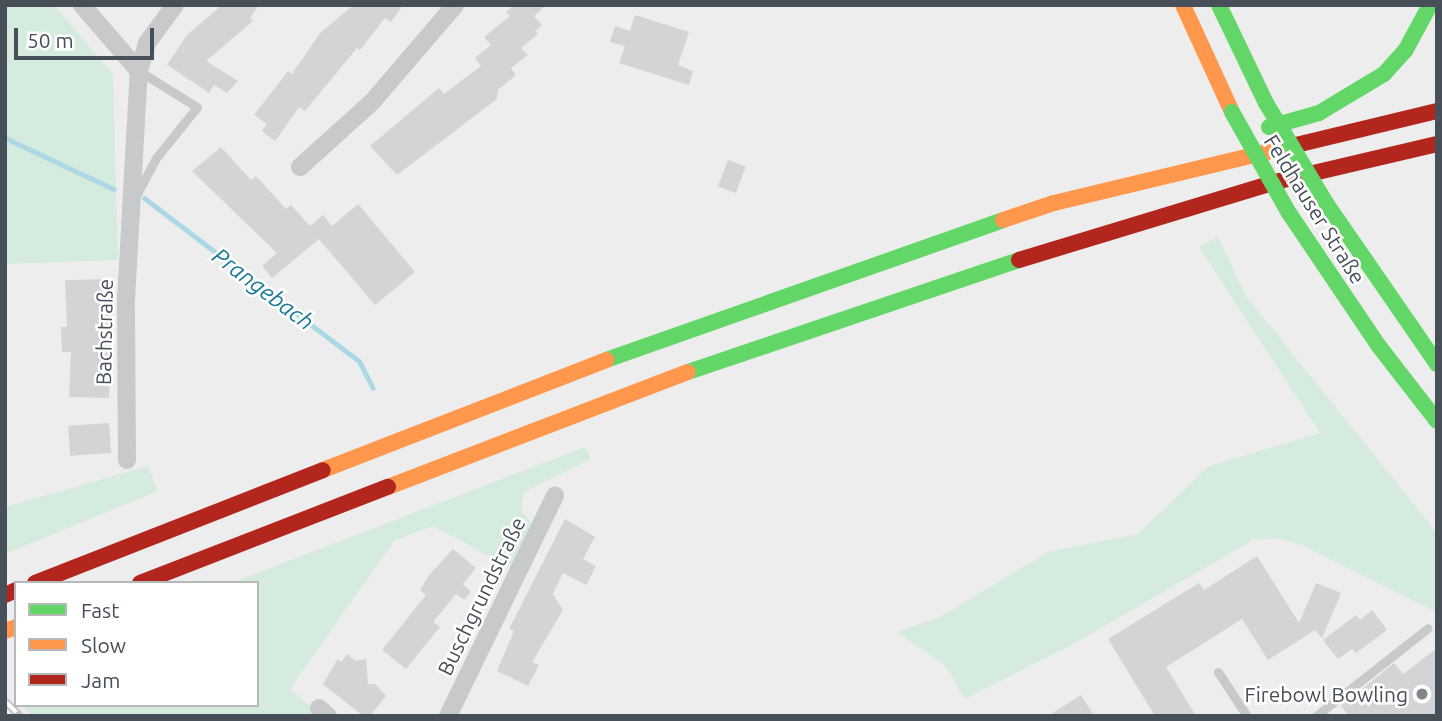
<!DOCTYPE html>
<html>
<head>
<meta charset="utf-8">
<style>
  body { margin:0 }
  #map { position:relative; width:1442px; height:721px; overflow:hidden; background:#eeeded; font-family:Ubuntu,sans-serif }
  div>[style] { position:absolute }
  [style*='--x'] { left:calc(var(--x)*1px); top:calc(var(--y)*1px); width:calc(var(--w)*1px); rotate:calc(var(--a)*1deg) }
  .green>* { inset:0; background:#d4ebdd }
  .stream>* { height:5px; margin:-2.5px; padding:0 2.5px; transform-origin:2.5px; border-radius:2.5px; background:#acd8e5 }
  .building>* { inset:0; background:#d4d4d6; transform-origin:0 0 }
  .lane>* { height:9px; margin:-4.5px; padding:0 4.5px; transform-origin:4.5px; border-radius:4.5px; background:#c8c9cb }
  .street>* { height:18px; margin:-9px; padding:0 9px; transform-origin:9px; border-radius:9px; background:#c8c9cb }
  .fast>* { height:16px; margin:-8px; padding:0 8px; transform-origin:8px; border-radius:8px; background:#63d668 }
  .slow>* { height:16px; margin:-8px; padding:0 8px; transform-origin:8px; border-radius:8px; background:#ff974d }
  .jam>* { height:16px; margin:-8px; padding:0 8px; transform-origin:8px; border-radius:8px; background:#b3261e }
  .rail>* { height:8px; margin-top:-4px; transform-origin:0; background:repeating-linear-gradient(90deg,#fff 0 16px,#c3c3c5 0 32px); box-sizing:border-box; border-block:2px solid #c3c3c5 }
  .fast-bridge>* { height:16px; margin:-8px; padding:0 8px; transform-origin:8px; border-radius:8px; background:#63d668 }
  .dots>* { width:19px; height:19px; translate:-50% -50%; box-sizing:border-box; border:4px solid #fff; border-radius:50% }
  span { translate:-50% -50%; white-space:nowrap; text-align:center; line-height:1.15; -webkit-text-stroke:5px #fff; paint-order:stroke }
  .street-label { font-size:21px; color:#474f58 }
  .poi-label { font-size:21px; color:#474f58 }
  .right { translate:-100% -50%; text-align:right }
  .water-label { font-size:23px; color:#1b7a97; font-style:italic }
  .frame { position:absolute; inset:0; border:7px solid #474f58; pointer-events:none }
  .legend { position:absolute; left:14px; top:581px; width:245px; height:126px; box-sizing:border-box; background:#fff; border:2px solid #b5b9bc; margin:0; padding:9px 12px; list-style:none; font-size:21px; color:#474f58 }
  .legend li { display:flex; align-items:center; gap:14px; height:35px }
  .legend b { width:35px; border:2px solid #b5b9bc }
  .scale { position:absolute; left:14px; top:28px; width:140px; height:32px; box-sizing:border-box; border:4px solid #474f58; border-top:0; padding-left:9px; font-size:21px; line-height:24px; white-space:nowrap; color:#474f58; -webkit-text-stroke:5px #fff; paint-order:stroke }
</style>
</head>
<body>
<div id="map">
  <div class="green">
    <i style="clip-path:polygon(5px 5px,54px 5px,113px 74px,118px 260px,5px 264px)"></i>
    <i style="clip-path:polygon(1218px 237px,1246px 296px,1437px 533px,1437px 612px,1304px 546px,1279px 538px,1253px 540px,1075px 643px,965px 699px,946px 666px,897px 632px,940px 617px,1048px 552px,1138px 534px,1209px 466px,1320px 433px,1199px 247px)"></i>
    <i style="clip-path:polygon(585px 447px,591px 459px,524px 492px,521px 510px,533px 525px,511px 568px,433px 526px,394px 541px,290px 689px,321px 716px,32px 716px,21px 705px,257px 705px,257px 583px,231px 583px)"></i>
    <i style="clip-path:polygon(148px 466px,158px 491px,5px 554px,5px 507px)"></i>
  </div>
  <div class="stream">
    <i style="--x:5;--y:138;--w:120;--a:25.1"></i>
    <i style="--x:144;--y:198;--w:270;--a:37.2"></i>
    <i style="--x:359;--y:361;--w:30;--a:63"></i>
  </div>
  <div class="building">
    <i style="clip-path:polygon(222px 5px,259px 5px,250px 18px,253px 21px,206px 61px,238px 81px,227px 93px,214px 85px,209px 93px,167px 65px,187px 35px)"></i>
    <i style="clip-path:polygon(354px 5px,403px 5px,391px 22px,385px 18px,360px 50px,357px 48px,305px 111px,299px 107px,275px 141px,262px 131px,267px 124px,254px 115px,288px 71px,292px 74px,320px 33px)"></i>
    <i style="clip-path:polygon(514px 5px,546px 5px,534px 16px,542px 25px,535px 31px,538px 34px,521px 48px,528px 55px,511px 68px,516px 75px,498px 90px,497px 99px,397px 175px,370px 146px,439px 88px,444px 94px,481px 66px,475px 58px,491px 45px,484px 37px,510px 16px,506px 12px)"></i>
    <i style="clip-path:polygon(635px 15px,689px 32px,678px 65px,693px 71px,689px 85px,619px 63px,625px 46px,610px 42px,615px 26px,630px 31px)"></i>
    <i style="clip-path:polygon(221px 147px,251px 180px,256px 176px,286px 209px,291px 205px,310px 226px,323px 215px,332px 226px,358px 204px,415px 272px,375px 305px,319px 239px,272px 278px,262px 266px,277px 253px,192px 171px)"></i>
    <i style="left:728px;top:160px;width:19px;height:28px;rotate:21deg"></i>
    <i style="clip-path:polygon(112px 279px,109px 398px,69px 397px,71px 352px,62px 352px,61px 327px,67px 327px,65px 280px)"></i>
    <i style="left:109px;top:423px;width:30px;height:41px;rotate:86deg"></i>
    <i style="clip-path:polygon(565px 519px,595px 537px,583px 559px,596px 566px,586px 585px,563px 573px,553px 594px,563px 610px,532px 662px,539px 665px,528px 686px,497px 671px,514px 631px,509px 629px)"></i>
    <i style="clip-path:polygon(453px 549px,476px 568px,463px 584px,471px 592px,464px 600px,456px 594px,433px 622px,440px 627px,406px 669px,382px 650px,426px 595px,420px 590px,430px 574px)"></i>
    <i style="clip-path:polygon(1257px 556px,1299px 623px,1316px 583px,1341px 593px,1322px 638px,1315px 630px,1268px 660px,1242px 619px,1166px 667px,1196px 716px,1155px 716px,1108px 639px,1199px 583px,1204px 590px)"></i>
    <i style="clip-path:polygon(1372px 610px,1387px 630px,1356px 653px,1352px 649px,1338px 659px,1323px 640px,1356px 615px,1360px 620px)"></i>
    <i style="clip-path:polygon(1437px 648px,1437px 716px,1349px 716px,1341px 706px,1394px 663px,1403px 674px)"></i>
    <i style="clip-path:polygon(347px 654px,356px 661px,366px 659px,368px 684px,375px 684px,386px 696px,370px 716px,363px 716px,323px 684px,338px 659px,341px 662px)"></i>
    <i style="clip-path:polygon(1081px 695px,1094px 716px,1048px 716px)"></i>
  </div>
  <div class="lane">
    <i style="--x:137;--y:194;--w:41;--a:-62.2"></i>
    <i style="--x:156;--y:158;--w:65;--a:-51.2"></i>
    <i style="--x:197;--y:107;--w:68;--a:-148.2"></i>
    <i style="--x:1218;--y:672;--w:53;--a:56.6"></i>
    <i style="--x:1316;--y:716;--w:142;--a:-38.2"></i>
  </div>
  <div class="street">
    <i style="--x:82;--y:5;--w:87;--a:49.2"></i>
    <i style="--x:300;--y:167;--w:97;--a:-42.1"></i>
    <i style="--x:372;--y:102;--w:128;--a:-49.4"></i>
    <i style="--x:127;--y:460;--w:160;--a:-90.4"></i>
    <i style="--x:126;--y:300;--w:229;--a:-86.8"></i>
    <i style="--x:139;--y:71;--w:29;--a:-74"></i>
    <i style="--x:147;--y:43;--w:47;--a:-53.6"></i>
    <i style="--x:319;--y:708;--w:12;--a:42"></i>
    <i style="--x:448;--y:716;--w:245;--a:-64.1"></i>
  </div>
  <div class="fast">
    <i style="--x:1219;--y:5;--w:109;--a:64.4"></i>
    <i style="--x:1269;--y:127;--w:52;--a:-15.6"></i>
    <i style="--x:1319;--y:113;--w:76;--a:-31"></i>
    <i style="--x:1384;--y:74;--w:31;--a:-48"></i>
    <i style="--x:1405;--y:51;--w:52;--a:-61.5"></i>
    <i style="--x:1326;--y:203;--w:196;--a:55.4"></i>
    <i style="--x:1289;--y:213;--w:159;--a:56"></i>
    <i style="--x:1378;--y:345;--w:96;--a:52.2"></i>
    <i style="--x:606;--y:360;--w:421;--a:-19.4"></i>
    <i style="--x:688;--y:372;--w:349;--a:-18.7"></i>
  </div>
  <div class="slow">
    <i style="--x:1183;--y:5;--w:118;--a:65.4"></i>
    <i style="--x:1003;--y:220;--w:54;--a:-18.4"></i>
    <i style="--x:1054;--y:203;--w:249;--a:-13.5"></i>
    <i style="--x:323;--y:470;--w:304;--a:-21.2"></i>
    <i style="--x:388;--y:487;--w:321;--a:-21"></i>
    <i style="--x:5;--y:631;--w:12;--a:-20"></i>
  </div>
  <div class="jam">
    <i style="--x:1296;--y:145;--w:145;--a:-13.6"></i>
    <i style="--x:1019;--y:260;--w:268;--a:-16.9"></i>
    <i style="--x:1275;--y:182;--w:166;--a:-13.2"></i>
    <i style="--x:35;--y:583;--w:309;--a:-21.4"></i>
    <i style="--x:140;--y:583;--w:266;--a:-21.2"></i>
    <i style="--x:5;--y:595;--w:12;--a:-24"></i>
  </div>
  <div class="rail">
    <i style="--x:5;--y:701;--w:21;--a:45"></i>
  </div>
  <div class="fast-bridge">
    <i style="--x:1266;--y:103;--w:117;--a:59"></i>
    <i style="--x:1232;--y:112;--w:116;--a:60.6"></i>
  </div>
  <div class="dots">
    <i style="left:1422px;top:694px;background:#81868c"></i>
  </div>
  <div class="street-label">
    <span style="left:1315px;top:209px;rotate:58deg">Feldhauser Straße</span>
    <span style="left:104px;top:332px;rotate:-89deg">Bachstraße</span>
    <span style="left:481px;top:596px;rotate:-64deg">Buschgrundstraße</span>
  </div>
  <div class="poi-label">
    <span class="right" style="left:1408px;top:694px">Firebowl Bowling</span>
  </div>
  <div class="water-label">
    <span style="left:263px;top:289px;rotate:37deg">Prangebach</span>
  </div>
  <div class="frame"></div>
  <ul class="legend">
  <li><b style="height:9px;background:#63d668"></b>Fast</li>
  <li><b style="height:9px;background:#ff974d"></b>Slow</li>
  <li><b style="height:9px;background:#b3261e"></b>Jam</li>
  </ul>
  <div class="scale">50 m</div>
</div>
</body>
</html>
